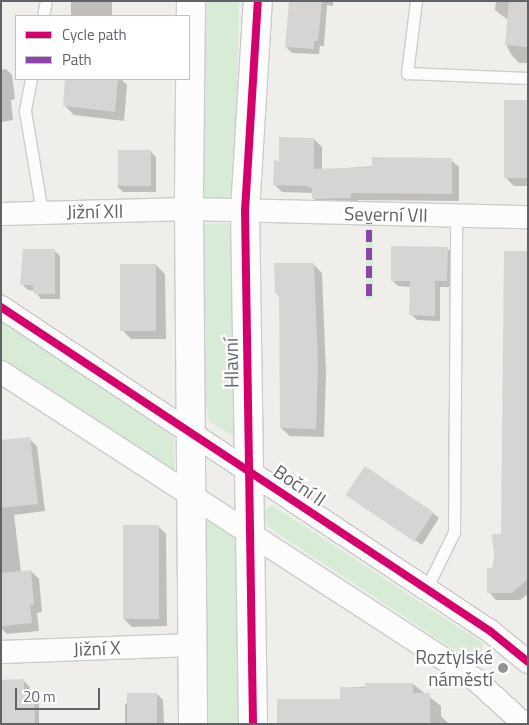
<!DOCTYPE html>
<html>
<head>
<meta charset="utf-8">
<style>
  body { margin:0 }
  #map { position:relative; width:529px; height:725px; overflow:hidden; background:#efeeea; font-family:"Titillium Web",sans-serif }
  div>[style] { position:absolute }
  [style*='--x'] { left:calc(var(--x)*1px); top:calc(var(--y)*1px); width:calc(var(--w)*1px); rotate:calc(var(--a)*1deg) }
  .green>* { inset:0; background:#d8ebd6; transform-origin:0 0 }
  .shadow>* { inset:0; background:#0003; transform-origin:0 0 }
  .building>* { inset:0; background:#d6d5d3; transform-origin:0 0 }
  .roads { filter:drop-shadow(1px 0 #cbcccc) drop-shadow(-1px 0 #cbcccc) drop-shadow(0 1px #cbcccc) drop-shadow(0 -1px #cbcccc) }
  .service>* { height:11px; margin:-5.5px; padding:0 5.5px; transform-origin:5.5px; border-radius:5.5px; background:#fdfcfc }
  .minor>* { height:22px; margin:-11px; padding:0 11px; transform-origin:11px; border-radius:11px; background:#fdfcfc }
  .tertiary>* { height:28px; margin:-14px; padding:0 14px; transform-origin:14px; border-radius:14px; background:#fdfcfc }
  .quiet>* { height:6px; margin-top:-3px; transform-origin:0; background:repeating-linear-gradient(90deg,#8e44ad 0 12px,transparent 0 18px) }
  .cycleway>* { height:8px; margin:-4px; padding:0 4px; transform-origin:4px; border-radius:4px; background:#d6006c }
  .dots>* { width:14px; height:14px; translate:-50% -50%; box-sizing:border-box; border:2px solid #fff; border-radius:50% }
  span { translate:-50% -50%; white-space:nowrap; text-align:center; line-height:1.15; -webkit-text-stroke:4.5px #fff; paint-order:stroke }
  .street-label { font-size:19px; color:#5f6368 }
  .poi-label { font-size:19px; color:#5f6368 }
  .right { translate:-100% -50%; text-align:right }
  .frame { position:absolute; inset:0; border:2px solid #5f6368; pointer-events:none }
  .legend { position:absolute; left:15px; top:15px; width:175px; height:65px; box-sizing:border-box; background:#fff; border:1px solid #bfc1c3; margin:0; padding:6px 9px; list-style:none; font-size:15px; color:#5f6368 }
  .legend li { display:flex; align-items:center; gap:10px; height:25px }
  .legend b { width:25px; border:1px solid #bfc1c3 }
  .scale { position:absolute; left:15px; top:688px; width:85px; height:22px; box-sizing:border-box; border:2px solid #5f6368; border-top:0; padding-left:6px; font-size:15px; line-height:18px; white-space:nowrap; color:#5f6368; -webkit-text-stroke:4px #fff; paint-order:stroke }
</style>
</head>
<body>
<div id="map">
  <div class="green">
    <i style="clip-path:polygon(205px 1px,239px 1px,235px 196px,229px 201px,200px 198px)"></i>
    <i style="clip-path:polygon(230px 223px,235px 229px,237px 439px,209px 421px,206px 403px,201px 224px)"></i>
    <i style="left:373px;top:229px;width:70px;height:7px;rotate:90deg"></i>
    <i style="clip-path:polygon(1px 319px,173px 429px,175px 469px,167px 470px,1px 365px)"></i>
    <i style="clip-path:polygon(272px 505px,483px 643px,480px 656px,470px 660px,268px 527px,261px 514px)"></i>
    <i style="clip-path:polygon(208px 518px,236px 537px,239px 724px,206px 724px,204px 526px)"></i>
  </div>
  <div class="shadow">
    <i style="left:71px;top:1px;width:41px;height:15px"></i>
    <i style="clip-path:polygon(290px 1px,333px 1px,333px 6px,327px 5px,324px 46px,320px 46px,319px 54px,292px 53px,286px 47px)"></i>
    <i style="clip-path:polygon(496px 1px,528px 1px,528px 63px,519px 63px,510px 53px,506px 44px,508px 20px,495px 10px)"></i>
    <i style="clip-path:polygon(6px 69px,12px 75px,15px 99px,11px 100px,13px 120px,1px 122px,1px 70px)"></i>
    <i style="clip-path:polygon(66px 79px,121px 79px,127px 85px,124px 121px,74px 115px,64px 105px)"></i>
    <i style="clip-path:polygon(528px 101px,528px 186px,514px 186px,505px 177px)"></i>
    <i style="clip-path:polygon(314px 139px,322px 147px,322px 170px,451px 160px,459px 167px,459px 201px,358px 200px,358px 205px,321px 206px,313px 198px,313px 193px,282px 192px,274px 184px,280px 162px)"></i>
    <i style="clip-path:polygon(150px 151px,156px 157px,156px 192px,123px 192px,117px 186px)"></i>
    <i style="clip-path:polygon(447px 248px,453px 254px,453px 287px,440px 287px,440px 321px,417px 320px,411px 314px,411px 287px,398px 286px,392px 280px)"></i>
    <i style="clip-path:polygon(54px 250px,60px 256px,60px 299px,41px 299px,35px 291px,28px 290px,22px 284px)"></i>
    <i style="clip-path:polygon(528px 252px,528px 594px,520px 600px,496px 600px,489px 592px,502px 535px)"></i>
    <i style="clip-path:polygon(313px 264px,322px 273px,326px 373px,324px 437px,290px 436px,281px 428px,280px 297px,276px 292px)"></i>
    <i style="clip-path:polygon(156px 265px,165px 274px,166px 339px,131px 339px,122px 330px)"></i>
    <i style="clip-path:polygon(29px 439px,37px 446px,45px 511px,14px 515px,21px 572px,31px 571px,39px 579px,42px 612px,37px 613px,39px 631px,7px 634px,1px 628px,1px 442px)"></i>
    <i style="clip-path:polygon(347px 495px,433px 513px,439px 518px,422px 545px)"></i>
    <i style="clip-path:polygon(158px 526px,166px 534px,167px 626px,132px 627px,124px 619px)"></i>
    <i style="clip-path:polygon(24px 681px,30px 687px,29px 696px,39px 702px,39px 724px,3px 724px)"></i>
    <i style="clip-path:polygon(413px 684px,441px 706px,441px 716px,449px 724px,278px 724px,341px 700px,342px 688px)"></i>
    <i style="clip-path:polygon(157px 694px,163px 700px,164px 724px,125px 724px,125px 704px)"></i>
  </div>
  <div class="building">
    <i style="clip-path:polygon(289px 1px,322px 1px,318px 41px,314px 41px,314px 49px,285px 47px)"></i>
    <i style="clip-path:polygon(509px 1px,528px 1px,528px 47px,505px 45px)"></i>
    <i style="clip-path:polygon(65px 79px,118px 79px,115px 112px,63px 106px)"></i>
    <i style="left:504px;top:100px;width:24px;height:78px"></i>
    <i style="clip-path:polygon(279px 137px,314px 138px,314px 169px,372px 167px,372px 157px,452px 158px,452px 194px,351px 193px,351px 198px,312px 199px,312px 189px,307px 186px,273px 185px,274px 160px,279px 161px)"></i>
    <i style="left:118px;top:150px;width:33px;height:36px"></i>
    <i style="clip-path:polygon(391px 246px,448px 247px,447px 281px,435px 281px,435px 316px,409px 315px,410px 281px,391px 281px)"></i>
    <i style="clip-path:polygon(23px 249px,55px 249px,55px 294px,34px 294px,33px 285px,20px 285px)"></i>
    <i style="clip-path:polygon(504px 251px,528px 251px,528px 579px,512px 593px,487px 593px,487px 568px,492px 568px,494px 558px,492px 534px,501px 534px)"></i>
    <i style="clip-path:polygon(274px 263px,314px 263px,318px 364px,316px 429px,280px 428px,279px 293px,275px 293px)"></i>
    <i style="left:120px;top:264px;width:36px;height:67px"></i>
    <i style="clip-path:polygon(30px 437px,38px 504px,1px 508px,1px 440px)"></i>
    <i style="left:365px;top:466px;width:83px;height:35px;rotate:34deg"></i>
    <i style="left:159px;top:525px;width:94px;height:36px;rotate:90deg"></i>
    <i style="clip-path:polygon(31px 570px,34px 605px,30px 605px,32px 623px,1px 626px,1px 573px)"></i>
    <i style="clip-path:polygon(24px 679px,24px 694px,34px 695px,35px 724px,1px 724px,1px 680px)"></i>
    <i style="clip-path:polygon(365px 683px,413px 683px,413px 693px,430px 693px,430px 724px,277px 724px,277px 699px,340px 699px,340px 687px,365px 688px)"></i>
    <i style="left:127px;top:693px;width:30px;height:31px"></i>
  </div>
  <div class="roads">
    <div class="service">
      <i style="--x:416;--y:1;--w:73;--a:97.1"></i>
      <i style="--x:407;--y:73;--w:121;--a:2.4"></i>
      <i style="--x:43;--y:16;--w:15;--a:-79"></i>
      <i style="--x:31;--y:79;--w:33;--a:101"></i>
      <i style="--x:25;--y:111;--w:103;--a:80.5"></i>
      <i style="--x:426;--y:589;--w:64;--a:-63.8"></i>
      <i style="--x:454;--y:532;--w:316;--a:-89.6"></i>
    </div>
    <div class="minor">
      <i style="--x:1;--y:214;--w:188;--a:-1.5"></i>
      <i style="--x:189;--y:209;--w:339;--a:1.4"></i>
      <i style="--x:1;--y:307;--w:587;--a:33.53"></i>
      <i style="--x:490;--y:631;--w:49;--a:39.2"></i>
      <i style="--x:1;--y:372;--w:566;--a:32.96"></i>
      <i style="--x:476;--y:680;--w:65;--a:42.5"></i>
      <i style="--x:1;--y:652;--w:191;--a:-2.1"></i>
    </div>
    <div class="tertiary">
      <i style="--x:191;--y:1;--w:208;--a:90.6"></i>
      <i style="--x:189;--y:209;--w:515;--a:89.55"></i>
      <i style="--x:253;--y:724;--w:513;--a:-90.89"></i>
      <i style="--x:245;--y:211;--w:210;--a:-86.5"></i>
    </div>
  </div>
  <div class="quiet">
    <i style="--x:369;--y:296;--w:82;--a:-90"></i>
  </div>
  <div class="cycleway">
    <i style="--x:1;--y:307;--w:587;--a:33.53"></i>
    <i style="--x:490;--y:631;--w:49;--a:39.2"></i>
    <i style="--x:253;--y:724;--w:513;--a:-90.89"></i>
    <i style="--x:245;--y:211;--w:210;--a:-86.5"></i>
  </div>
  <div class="dots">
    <i style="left:503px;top:668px;background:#919496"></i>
  </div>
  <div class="street-label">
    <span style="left:95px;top:211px;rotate:-1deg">Jižní XII</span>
    <span style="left:386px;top:214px;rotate:1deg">Severní VII</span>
    <span style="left:231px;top:363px;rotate:-91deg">Hlavní</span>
    <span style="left:300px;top:485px;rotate:34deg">Boční II</span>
    <span style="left:97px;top:648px;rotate:-2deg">Jižní X</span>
  </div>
  <div class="poi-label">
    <span class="right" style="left:493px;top:668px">Roztylské<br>náměstí</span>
  </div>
  <div class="frame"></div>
  <ul class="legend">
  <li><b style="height:6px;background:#d6006c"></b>Cycle path</li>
  <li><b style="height:6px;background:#8e44ad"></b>Path</li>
  </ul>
  <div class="scale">20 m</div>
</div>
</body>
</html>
